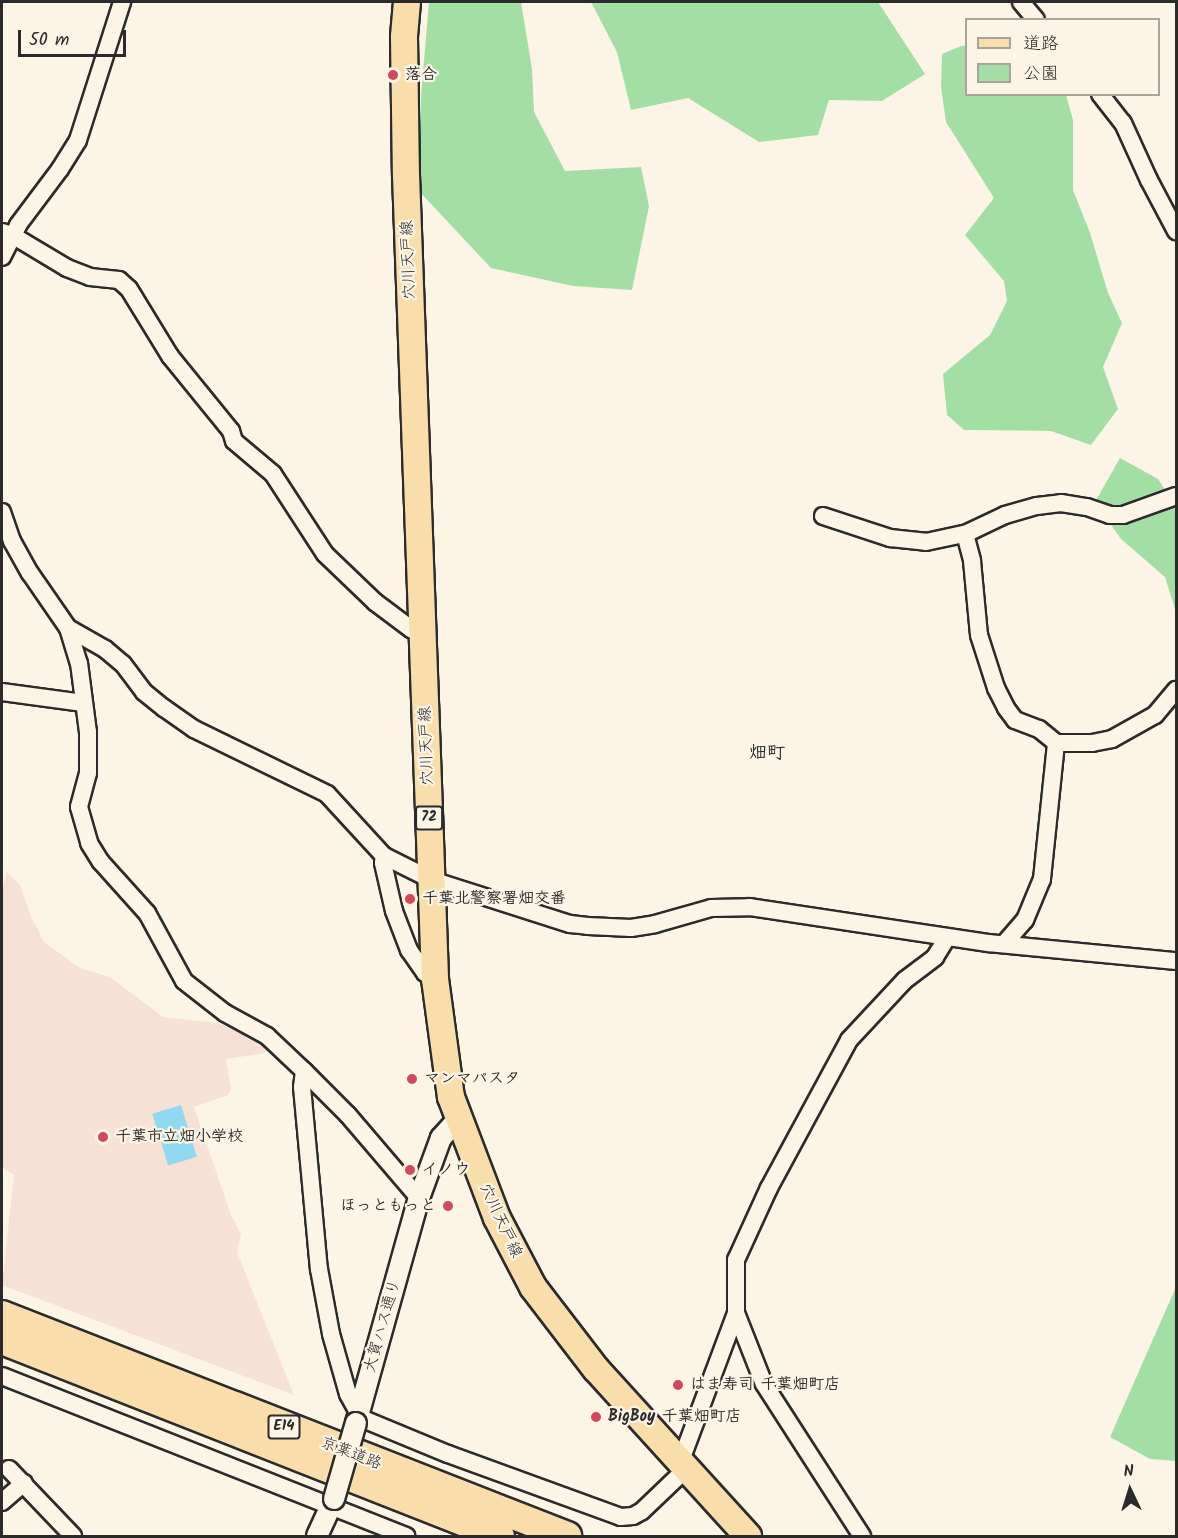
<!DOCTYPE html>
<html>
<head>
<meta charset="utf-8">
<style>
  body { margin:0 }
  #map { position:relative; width:1178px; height:1538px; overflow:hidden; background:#fcf5e5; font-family:Kalam,"Klee One",sans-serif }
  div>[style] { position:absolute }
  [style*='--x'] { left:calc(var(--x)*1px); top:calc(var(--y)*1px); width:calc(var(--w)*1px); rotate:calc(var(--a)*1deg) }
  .built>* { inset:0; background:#f7e1d4 }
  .green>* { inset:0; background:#a3dfa5 }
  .water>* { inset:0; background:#90d9f2; transform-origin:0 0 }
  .roads { filter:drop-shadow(2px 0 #2b2b2b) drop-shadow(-2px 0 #2b2b2b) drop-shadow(0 2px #2b2b2b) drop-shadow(0 -2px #2b2b2b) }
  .minor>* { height:16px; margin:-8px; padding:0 8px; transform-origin:8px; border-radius:8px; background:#fcf5e5 }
  .tertiary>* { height:20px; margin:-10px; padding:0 10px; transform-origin:10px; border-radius:10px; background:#fcf5e5 }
  .primary>* { height:26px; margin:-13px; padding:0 13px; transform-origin:13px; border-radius:13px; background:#f9deab }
  .motorway>* { height:28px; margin:-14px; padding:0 14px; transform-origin:14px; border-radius:14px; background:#f9deab }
  .bridges { filter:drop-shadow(2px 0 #2b2b2b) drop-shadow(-2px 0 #2b2b2b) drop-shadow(0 2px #2b2b2b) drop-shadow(0 -2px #2b2b2b) }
  .tertiary-bridge>* { height:20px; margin:-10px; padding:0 10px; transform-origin:10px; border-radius:10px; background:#fcf5e5 }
  .dots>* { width:16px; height:16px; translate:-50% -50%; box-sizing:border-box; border:3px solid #fcf5e5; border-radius:50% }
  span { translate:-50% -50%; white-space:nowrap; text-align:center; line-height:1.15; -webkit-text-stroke:4.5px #fcf5e5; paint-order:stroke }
  .shield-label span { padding:2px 4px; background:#fcf5e5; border:2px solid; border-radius:4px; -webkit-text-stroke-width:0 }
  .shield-label { font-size:15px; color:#2b2b2b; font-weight:700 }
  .poi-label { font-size:16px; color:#2b2b2b; font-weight:700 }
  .left { translate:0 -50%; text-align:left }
  .right { translate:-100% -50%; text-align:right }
  .street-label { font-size:16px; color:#2b2b2b }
  .neighbourhood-label { font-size:18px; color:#2b2b2b; font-weight:700 }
  .frame { position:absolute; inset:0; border:3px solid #2b2b2b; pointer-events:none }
  .legend { position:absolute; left:965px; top:18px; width:195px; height:78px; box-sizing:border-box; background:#fcf5e5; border:2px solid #a8a49b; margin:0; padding:8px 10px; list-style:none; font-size:18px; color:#2b2b2b }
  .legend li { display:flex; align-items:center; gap:12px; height:30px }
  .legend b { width:30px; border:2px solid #a8a49b }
  .north { position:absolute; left:1100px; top:1460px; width:60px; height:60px; -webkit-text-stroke:4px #fcf5e5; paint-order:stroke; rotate:356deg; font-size:16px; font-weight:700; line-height:24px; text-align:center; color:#2b2b2b }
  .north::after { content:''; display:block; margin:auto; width:21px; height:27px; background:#2b2b2b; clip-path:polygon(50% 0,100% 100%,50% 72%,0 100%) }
  .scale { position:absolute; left:18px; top:30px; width:108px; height:27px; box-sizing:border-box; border:3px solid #2b2b2b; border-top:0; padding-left:8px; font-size:18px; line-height:21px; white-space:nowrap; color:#2b2b2b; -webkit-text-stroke:4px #fcf5e5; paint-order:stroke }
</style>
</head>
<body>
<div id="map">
  <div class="built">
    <i style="clip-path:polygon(7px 872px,20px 885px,31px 916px,44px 942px,80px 968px,110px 977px,163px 1017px,217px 1023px,263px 1040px,270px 1046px,265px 1053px,226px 1059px,231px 1089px,228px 1095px,194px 1107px,231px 1215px,241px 1234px,237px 1252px,294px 1395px,2px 1285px,14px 1175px,2px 1167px,2px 890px)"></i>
  </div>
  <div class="green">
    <i style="clip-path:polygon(429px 2px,521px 2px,532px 69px,534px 112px,565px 171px,641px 167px,649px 206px,632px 290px,573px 286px,491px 268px,419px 191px,421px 96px)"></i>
    <i style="clip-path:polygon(591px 2px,878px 2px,925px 74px,882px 101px,829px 100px,818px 135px,759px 142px,688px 98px,631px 110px,617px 52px)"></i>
    <i style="clip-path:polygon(961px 46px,966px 46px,966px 94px,1066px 95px,1073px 120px,1073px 190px,1090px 233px,1108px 293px,1122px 323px,1103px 367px,1118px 409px,1091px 445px,1051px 431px,964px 430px,947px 415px,943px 374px,990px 335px,1007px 301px,1004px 281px,965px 235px,994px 198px,946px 122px,941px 87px,942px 54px)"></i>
    <i style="clip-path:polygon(1120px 458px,1158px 479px,1176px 507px,1176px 612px,1165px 577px,1121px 539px,1095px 502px)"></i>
    <i style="clip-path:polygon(1176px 1287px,1176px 1461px,1150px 1459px,1110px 1437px)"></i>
  </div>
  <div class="water">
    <i style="left:181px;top:1105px;width:54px;height:30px;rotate:73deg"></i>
  </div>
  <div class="roads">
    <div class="minor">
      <i style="--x:1021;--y:2;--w:23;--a:50"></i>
      <i style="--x:1100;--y:94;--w:37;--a:52"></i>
      <i style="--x:1123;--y:123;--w:63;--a:65.5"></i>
      <i style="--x:1149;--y:180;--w:58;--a:62.1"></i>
      <i style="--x:2;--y:232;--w:10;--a:17"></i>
      <i style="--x:12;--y:235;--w:64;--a:31"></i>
      <i style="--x:67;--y:268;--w:25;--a:21"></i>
      <i style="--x:90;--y:277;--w:29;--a:6"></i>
      <i style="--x:119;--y:280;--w:13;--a:42"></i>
      <i style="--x:129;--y:289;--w:79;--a:58.5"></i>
      <i style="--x:170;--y:356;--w:97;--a:50.9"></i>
      <i style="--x:231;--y:431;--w:10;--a:73"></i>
      <i style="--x:234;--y:441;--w:51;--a:40.2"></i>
      <i style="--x:273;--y:474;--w:95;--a:57"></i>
      <i style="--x:325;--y:554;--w:69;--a:43.8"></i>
      <i style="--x:375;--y:602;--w:45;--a:36.9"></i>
      <i style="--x:411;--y:629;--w:14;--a:25"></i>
      <i style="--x:2;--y:257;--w:36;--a:-63"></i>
      <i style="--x:18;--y:225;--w:70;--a:-53.1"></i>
      <i style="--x:60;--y:169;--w:34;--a:-58"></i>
      <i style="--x:78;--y:140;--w:145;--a:-72.3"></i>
      <i style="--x:2;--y:512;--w:31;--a:71"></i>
      <i style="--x:12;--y:541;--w:37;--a:61"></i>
      <i style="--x:30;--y:573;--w:67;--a:55.4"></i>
      <i style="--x:68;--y:628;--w:43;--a:29.6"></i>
      <i style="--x:105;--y:649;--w:23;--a:40"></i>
      <i style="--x:123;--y:664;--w:35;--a:53"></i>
      <i style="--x:144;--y:692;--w:26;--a:39"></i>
      <i style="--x:164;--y:708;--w:37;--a:35"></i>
      <i style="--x:194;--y:729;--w:148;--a:26"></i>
      <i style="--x:327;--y:794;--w:84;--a:47.4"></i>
      <i style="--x:384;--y:856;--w:54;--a:26.6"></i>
      <i style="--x:432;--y:880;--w:145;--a:17.7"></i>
      <i style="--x:570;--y:924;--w:18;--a:6"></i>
      <i style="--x:588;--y:926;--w:43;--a:2.7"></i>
      <i style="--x:631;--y:928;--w:24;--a:-9"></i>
      <i style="--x:655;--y:924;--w:58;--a:-15.9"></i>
      <i style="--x:711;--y:908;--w:39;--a:-1"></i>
      <i style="--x:750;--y:907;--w:241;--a:8.6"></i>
      <i style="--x:988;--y:943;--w:189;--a:5.5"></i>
      <i style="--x:823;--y:516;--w:71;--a:18.2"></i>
      <i style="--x:890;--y:538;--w:36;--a:6"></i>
      <i style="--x:926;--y:542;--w:40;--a:-12"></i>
      <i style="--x:965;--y:534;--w:44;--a:-25.4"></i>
      <i style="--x:1005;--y:515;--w:33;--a:-16"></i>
      <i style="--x:1037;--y:506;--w:24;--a:-7"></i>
      <i style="--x:1061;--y:503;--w:26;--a:9"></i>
      <i style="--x:1087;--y:507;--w:24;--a:19"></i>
      <i style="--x:1110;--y:515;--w:13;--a:0"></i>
      <i style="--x:1123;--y:515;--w:56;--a:-19.7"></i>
      <i style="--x:965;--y:534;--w:28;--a:75"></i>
      <i style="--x:972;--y:561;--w:74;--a:84.6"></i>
      <i style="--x:979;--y:635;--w:56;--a:72.2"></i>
      <i style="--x:996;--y:688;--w:22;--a:63"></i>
      <i style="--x:1006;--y:708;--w:15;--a:53"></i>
      <i style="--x:1015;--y:720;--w:26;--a:21"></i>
      <i style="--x:1039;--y:729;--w:22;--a:39"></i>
      <i style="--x:1056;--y:743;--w:36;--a:0"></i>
      <i style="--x:1092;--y:743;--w:20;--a:-11"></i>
      <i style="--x:1112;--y:739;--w:49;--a:-29.2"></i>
      <i style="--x:1155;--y:715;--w:33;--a:-50"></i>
      <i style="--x:68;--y:628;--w:37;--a:73"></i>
      <i style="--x:79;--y:663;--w:70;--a:82.6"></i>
      <i style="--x:88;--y:732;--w:41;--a:90"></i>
      <i style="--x:88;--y:773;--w:35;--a:105"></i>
      <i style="--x:79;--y:807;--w:37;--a:74"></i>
      <i style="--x:89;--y:843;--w:22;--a:58"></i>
      <i style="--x:101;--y:862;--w:69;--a:48"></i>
      <i style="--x:147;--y:913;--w:77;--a:61.4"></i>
      <i style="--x:184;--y:981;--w:52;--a:38"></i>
      <i style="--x:225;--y:1013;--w:48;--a:28.7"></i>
      <i style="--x:267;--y:1036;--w:51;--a:43.4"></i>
      <i style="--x:304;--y:1071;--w:16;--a:97"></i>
      <i style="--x:302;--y:1087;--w:183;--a:84.7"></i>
      <i style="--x:319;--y:1269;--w:66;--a:79.5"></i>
      <i style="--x:331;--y:1334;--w:62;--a:74.2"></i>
      <i style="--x:348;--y:1394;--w:23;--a:61"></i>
      <i style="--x:359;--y:1414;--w:6;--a:51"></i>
      <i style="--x:363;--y:1419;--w:92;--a:22.4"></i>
      <i style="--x:448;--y:1454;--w:184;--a:20"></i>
      <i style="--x:621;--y:1517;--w:12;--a:-5"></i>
      <i style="--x:633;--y:1516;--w:10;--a:-29"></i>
      <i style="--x:642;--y:1511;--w:61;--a:-43.7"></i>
      <i style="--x:2;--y:692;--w:82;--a:7.7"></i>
      <i style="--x:384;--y:856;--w:7;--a:98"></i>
      <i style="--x:383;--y:863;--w:49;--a:77.1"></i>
      <i style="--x:394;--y:911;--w:42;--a:69"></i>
      <i style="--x:409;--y:950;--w:28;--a:55"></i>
      <i style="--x:425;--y:973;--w:12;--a:31"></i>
      <i style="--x:1004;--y:944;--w:32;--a:-49"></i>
      <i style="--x:1025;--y:920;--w:44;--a:-67.5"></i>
      <i style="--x:1042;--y:879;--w:137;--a:-84.1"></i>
      <i style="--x:304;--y:1071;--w:62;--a:45"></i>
      <i style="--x:348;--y:1115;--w:109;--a:49.5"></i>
      <i style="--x:736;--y:1313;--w:76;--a:68.5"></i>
      <i style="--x:764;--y:1384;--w:181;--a:57.2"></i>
      <i style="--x:2;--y:1376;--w:435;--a:21.6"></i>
      <i style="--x:680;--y:1463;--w:160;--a:-69.5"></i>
      <i style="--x:736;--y:1313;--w:53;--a:-90"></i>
      <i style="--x:736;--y:1260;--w:79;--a:-65.4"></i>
      <i style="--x:769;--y:1188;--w:168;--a:-61.6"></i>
      <i style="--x:849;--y:1040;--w:82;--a:-47"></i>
      <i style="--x:905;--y:980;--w:38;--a:-37"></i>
      <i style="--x:935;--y:957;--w:22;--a:-58"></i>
      <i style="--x:9;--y:1469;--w:93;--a:46.3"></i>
      <i style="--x:2;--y:1502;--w:29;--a:-41"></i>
    </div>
    <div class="tertiary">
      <i style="--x:356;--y:1423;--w:234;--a:-74.4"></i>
      <i style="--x:419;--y:1198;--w:64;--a:-69.9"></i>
      <i style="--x:441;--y:1138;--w:25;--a:-48"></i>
      <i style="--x:317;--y:1536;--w:41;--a:-65.3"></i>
    </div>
    <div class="primary">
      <i style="--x:407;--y:2;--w:35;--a:95"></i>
      <i style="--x:404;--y:37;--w:138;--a:89.2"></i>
      <i style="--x:406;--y:175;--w:805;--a:87.93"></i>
      <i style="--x:435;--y:979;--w:119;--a:82.3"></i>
      <i style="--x:451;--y:1097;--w:129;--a:69.2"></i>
      <i style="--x:497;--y:1218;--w:78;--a:62.4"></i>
      <i style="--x:533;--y:1287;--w:103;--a:52.5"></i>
      <i style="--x:596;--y:1369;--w:226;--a:47.7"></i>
    </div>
    <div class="motorway">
      <i style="--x:2;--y:1315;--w:607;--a:21.36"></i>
      <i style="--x:2;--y:1340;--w:535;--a:21.48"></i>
    </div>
  </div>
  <div class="bridges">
    <div class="tertiary-bridge">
      <i style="--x:334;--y:1499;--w:79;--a:-73.9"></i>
    </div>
  </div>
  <div class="dots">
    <i style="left:393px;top:75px;background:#d1495b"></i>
    <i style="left:410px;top:899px;background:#d1495b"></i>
    <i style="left:412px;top:1079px;background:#d1495b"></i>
    <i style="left:103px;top:1137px;background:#d1495b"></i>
    <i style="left:410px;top:1170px;background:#d1495b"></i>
    <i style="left:448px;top:1206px;background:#d1495b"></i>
    <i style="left:678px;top:1385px;background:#d1495b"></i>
    <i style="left:596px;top:1417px;background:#d1495b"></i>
  </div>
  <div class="shield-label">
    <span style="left:429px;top:818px">72</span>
    <span style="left:284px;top:1427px">E14</span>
  </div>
  <div class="poi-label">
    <span class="left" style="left:405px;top:75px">落合</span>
    <span class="left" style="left:422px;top:899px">千葉北警察署畑交番</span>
    <span class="left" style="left:424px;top:1079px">マンマパスタ</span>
    <span class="left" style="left:115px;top:1137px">千葉市立畑小学校</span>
    <span class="left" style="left:422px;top:1170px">イノウ</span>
    <span class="right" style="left:436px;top:1206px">ほっともっと</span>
    <span class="left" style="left:690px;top:1385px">はま寿司 千葉畑町店</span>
    <span class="left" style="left:608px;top:1417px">BigBoy 千葉畑町店</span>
  </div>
  <div class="street-label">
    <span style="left:409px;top:260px;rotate:-92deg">穴川天戸線</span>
    <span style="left:427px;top:746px;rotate:-92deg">穴川天戸線</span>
    <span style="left:500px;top:1221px;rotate:65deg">穴川天戸線</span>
    <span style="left:383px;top:1326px;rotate:-74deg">大賀ハス通り</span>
    <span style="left:351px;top:1454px;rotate:21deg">京葉道路</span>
  </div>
  <div class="neighbourhood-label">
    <span style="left:767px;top:754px">畑町</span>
  </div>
  <div class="frame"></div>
  <ul class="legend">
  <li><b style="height:8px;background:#f9deab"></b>道路</li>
  <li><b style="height:16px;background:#a3dfa5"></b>公園</li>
  </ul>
  <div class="north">N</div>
  <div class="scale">50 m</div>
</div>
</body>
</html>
